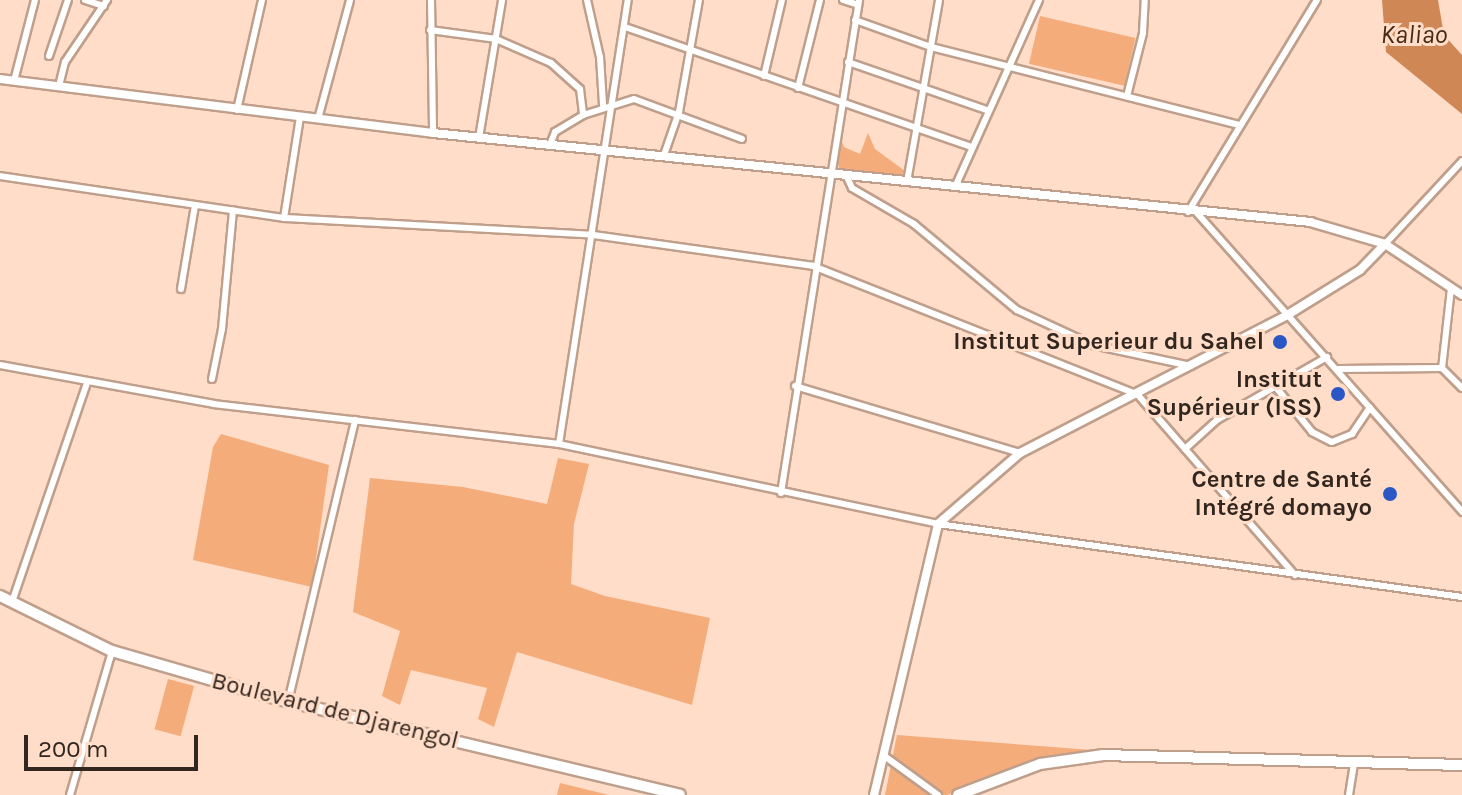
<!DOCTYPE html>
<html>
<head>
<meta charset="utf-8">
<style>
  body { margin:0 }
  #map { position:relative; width:1462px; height:795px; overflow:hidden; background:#ffddc8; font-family:Karla,sans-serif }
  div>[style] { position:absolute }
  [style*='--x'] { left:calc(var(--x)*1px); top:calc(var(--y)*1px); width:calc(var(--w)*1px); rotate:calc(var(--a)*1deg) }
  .green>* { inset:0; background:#f5ac7b; transform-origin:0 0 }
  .water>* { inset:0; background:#cf8755 }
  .roads { filter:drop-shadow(2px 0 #bf9f8b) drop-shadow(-2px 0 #bf9f8b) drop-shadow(0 2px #bf9f8b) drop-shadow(0 -2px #bf9f8b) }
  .minor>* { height:6px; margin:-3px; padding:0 3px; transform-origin:3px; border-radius:3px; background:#fff }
  .tertiary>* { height:8px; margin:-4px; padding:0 4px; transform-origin:4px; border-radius:4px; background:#fff }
  .primary>* { height:10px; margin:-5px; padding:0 5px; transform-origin:5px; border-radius:5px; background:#fff }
  .dots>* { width:22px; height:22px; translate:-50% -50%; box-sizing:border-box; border:4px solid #ffddc8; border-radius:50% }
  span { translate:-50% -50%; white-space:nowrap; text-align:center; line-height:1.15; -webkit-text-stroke:6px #ffddc8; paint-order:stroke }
  .poi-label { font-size:24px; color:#32261e; font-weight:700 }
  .right { translate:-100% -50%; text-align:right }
  .street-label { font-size:24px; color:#32261e }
  .water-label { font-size:26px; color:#472914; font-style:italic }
  .scale { position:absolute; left:24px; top:735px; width:174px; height:36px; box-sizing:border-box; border:4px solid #32261e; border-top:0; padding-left:10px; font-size:24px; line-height:28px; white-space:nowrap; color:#32261e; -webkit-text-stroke:6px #ffddc8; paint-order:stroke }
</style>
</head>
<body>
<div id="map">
  <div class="green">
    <i style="left:1040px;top:16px;width:98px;height:49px;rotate:13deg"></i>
    <i style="clip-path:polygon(868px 133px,875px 149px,905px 171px,894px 181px,839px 168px,835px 143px,841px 139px,844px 147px,860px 154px)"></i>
    <i style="clip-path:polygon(221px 434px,329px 465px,312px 587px,193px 560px,213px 447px)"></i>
    <i style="clip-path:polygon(558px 458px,589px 464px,574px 524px,571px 584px,605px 596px,710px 618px,692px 705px,517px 652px,494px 727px,478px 719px,487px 688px,411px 670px,400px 705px,382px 696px,400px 631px,353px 612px,370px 478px,463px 487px,547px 504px)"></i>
    <i style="left:168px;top:679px;width:27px;height:52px;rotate:15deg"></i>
    <i style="clip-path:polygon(897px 735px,1105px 751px,1038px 760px,947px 795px,885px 795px)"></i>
    <i style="clip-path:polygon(560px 783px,609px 795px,557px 795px)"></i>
  </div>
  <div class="water">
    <i style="clip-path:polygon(1382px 0,1438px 0,1444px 35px,1462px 55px,1462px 114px,1386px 52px)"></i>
  </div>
  <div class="roads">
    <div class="minor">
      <i style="--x:85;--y:0;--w:20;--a:18"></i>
      <i style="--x:431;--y:0;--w:133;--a:89.1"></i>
      <i style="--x:587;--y:0;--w:58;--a:77.2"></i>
      <i style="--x:600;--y:57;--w:48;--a:86.4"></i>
      <i style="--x:843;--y:0;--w:16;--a:18"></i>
      <i style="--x:855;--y:20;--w:81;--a:19.6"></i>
      <i style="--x:931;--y:47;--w:319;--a:14.2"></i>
      <i style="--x:625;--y:27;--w:364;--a:19.1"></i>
      <i style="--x:430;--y:30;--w:67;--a:7.8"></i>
      <i style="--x:496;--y:39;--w:60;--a:23.6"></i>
      <i style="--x:551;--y:63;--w:39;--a:42"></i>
      <i style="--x:580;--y:89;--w:26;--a:83"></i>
      <i style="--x:49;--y:56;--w:59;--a:-71.3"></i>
      <i style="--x:848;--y:62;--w:147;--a:19.1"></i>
      <i style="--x:764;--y:76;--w:78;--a:-76.7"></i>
      <i style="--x:14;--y:81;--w:84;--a:-75.5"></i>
      <i style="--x:59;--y:86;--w:25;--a:-76"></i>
      <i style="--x:65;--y:62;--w:75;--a:-55.9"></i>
      <i style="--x:798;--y:88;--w:91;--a:-76"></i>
      <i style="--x:1127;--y:96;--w:65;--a:-75.7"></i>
      <i style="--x:1143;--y:33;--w:33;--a:-87"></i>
      <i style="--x:237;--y:110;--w:113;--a:-77.2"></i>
      <i style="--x:318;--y:119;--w:123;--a:-74.9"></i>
      <i style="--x:479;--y:138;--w:140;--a:-80.5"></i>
      <i style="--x:551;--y:142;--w:11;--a:-68"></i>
      <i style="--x:555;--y:132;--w:33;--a:-31"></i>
      <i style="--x:583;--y:115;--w:53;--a:-17.4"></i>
      <i style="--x:634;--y:99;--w:115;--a:20.3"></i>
      <i style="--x:664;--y:155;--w:46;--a:-70.8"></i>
      <i style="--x:679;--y:112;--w:114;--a:-79.9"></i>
      <i style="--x:846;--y:175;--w:14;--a:65"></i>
      <i style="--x:852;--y:188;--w:72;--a:30.1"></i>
      <i style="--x:914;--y:224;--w:134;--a:39.9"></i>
      <i style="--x:1017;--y:310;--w:84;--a:24.7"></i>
      <i style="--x:1093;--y:345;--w:100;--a:12.1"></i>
      <i style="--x:0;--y:176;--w:287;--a:8.4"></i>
      <i style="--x:284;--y:218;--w:309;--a:3.1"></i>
      <i style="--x:593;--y:235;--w:222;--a:8"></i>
      <i style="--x:813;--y:266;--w:350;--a:21.6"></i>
      <i style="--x:1138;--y:395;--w:239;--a:48.9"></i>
      <i style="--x:907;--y:182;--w:185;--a:-80"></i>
      <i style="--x:955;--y:187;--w:205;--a:-65.8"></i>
      <i style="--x:1188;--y:212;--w:248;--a:-58.7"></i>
      <i style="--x:1197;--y:213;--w:400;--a:48.4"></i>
      <i style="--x:284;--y:218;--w:102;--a:-81"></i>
      <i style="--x:1385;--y:244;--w:113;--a:-47.1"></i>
      <i style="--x:1451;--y:288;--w:81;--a:96.4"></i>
      <i style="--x:1442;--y:368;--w:28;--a:45"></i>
      <i style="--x:181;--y:289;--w:85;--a:-80.5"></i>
      <i style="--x:0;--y:365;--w:218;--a:10.3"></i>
      <i style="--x:214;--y:404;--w:347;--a:6.6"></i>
      <i style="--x:559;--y:444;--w:387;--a:11.9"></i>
      <i style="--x:938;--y:524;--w:529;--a:7.93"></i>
      <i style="--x:1339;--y:369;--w:103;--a:-0.6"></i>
      <i style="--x:212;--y:379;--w:51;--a:-78.7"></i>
      <i style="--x:222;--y:329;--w:119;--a:-84.7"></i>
      <i style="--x:795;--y:386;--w:235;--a:16.6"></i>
      <i style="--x:1275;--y:386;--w:59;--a:51.2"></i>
      <i style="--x:1312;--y:432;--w:22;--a:27"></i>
      <i style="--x:1332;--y:442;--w:22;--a:-22"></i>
      <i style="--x:1352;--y:434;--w:32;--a:-56"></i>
      <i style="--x:559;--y:444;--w:449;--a:-81.2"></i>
      <i style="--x:1185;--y:449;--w:43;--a:-42.2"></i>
      <i style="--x:1217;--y:420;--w:127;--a:-29.8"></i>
      <i style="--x:781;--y:493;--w:499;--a:-81"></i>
      <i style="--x:12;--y:602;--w:231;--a:-71.1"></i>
      <i style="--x:288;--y:702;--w:290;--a:-76.6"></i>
      <i style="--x:883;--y:755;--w:68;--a:36"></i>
      <i style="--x:70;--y:795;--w:150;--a:-73.7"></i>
      <i style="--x:1349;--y:795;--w:33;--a:-81"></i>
    </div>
    <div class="tertiary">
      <i style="--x:0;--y:79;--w:436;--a:7.1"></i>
      <i style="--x:433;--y:133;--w:882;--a:5.79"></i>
      <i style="--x:1310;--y:222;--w:78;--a:16.3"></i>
      <i style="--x:1385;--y:244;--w:92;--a:33.5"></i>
      <i style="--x:874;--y:795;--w:278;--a:-76.7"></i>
      <i style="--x:938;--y:524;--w:108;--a:-40.9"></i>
      <i style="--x:1020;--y:453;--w:303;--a:-27.3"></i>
      <i style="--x:1289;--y:314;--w:84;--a:-31.8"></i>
      <i style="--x:1360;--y:270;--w:36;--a:-46"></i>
    </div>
    <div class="primary">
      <i style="--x:0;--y:596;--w:125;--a:26.2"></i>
      <i style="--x:112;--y:651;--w:173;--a:16.1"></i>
      <i style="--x:278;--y:699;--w:413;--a:13.4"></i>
      <i style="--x:958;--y:795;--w:88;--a:-20.7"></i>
      <i style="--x:1040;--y:764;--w:64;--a:-8.1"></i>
      <i style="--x:1103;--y:755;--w:359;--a:1.6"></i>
    </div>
  </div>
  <div class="dots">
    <i style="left:1280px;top:342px;background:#2b56c5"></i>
    <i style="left:1338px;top:394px;background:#2b56c5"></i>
    <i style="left:1390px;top:494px;background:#2b56c5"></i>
  </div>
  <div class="poi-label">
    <span class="right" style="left:1264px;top:342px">Institut Superieur du Sahel</span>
    <span class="right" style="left:1322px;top:394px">Institut<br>Supérieur (ISS)</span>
    <span class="right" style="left:1372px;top:494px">Centre de Santé<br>Intégré domayo</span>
  </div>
  <div class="street-label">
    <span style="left:335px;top:711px;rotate:14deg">Boulevard de Djarengol</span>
  </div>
  <div class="water-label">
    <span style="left:1414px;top:35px">Kaliao</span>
  </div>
  <div class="scale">200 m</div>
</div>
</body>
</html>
